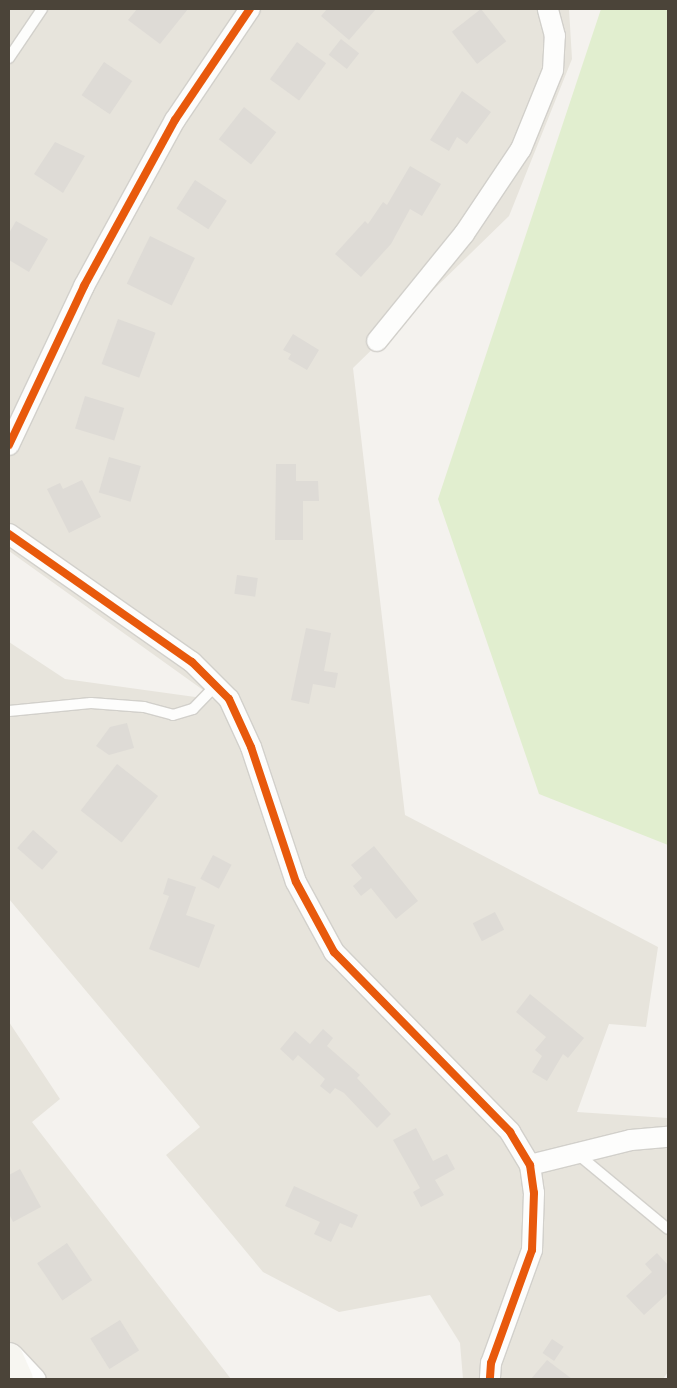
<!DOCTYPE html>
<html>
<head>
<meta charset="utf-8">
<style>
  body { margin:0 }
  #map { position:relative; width:677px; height:1388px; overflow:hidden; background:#f4f2ee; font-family:Poppins,sans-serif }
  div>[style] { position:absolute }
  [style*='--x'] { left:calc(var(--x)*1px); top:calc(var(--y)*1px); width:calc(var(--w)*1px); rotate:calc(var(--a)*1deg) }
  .residential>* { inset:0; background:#e7e4dc }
  .green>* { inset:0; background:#e1eecf }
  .building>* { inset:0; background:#dedbd6; transform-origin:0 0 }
  .roads { filter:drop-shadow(1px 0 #d2d0cb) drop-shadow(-1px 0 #d2d0cb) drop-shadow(0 1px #d2d0cb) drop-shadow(0 -1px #d2d0cb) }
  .lane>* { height:10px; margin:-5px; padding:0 5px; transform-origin:5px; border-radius:5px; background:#fdfdfc }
  .street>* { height:20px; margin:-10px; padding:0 10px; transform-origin:10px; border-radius:10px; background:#fdfdfc }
  .secondary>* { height:28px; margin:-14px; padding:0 14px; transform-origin:14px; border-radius:14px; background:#f7f6f1 }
  .cycleway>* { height:8px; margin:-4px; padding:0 4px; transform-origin:4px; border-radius:4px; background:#e8590c }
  span { translate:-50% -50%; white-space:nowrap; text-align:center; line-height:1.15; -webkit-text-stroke:4px #fff; paint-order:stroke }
  .frame { position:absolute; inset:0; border:10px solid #4b4439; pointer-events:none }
</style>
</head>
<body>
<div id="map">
  <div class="residential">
    <i style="clip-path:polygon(9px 9px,569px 9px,572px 59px,509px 216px,353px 368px,405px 815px,658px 947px,646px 1027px,609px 1024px,577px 1112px,668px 1118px,668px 1372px,663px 1379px,463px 1379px,460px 1343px,430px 1295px,339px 1312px,263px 1272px,166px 1155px,200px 1127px,9px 899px,9px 642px,65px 679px,217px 700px,9px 551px)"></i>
    <i style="clip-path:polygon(9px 1022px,60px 1099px,32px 1122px,231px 1379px,9px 1379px)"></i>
  </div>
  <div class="green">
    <i style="clip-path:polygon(601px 9px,668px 9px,668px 845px,539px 794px,438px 499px)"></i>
  </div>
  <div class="building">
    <i style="clip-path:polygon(137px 9px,188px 9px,160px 44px,128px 20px)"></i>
    <i style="clip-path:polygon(327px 9px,376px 9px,349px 40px,321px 16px)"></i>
    <i style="left:481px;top:9px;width:41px;height:37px;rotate:52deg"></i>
    <i style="left:341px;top:39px;width:23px;height:20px;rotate:38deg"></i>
    <i style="left:297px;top:42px;width:36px;height:46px;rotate:36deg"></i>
    <i style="left:104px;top:62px;width:34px;height:40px;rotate:34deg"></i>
    <i style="clip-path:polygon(462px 91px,491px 112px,467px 144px,457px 137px,449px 151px,430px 140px)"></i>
    <i style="left:244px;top:107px;width:41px;height:41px;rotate:38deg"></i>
    <i style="clip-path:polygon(55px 142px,85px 156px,63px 193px,34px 174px)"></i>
    <i style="clip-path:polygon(410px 166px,441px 184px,422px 216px,410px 209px,391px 244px,361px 277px,335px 254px,365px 221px,368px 224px,383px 202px,387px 205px)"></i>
    <i style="left:195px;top:180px;width:38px;height:34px;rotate:33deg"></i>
    <i style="clip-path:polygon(16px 221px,48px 239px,29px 272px,9px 260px,9px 233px)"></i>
    <i style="left:150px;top:236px;width:50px;height:53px;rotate:26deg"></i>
    <i style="left:118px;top:319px;width:40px;height:48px;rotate:20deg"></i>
    <i style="clip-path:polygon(293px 334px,319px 350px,307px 370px,288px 359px,291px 354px,283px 350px)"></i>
    <i style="left:85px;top:396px;width:41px;height:34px;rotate:17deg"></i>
    <i style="left:109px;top:457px;width:33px;height:37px;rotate:16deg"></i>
    <i style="clip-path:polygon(276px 464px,296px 464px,296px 481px,318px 481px,319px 501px,303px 501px,303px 540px,275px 540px)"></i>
    <i style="clip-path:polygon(82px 480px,101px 517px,69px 533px,47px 489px,60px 483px,63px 489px)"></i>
    <i style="left:237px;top:575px;width:21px;height:19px;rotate:8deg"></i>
    <i style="clip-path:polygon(306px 628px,331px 633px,324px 671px,338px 673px,335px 688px,313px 684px,309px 704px,291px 700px)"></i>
    <i style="clip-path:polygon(127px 723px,134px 748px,109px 755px,96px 746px,110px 727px)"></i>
    <i style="left:117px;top:764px;width:52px;height:59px;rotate:38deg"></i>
    <i style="left:33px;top:830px;width:33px;height:24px;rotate:41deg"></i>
    <i style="clip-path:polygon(374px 846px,418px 901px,396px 919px,371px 888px,361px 896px,353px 886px,362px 878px,351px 865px)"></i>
    <i style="left:213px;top:855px;width:21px;height:27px;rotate:28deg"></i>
    <i style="clip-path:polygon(168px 878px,196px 887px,186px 915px,215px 925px,199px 968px,149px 949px,169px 896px,163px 894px)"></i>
    <i style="left:495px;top:912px;width:20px;height:25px;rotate:63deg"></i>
    <i style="clip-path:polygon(530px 994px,584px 1038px,568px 1058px,563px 1054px,547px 1081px,532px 1072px,542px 1056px,535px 1050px,546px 1037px,516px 1012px)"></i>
    <i style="clip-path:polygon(323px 1029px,333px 1038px,327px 1046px,360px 1075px,357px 1078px,391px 1114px,377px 1128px,344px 1093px,335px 1088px,330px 1094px,320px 1086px,325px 1079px,298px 1055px,293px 1061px,280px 1049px,295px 1031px,310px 1044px)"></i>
    <i style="clip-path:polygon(416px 1128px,433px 1161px,447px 1154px,455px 1169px,435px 1180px,444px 1195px,421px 1207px,413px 1192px,420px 1188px,393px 1140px)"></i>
    <i style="clip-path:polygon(20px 1169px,41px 1207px,13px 1222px,9px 1214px,9px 1175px)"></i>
    <i style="clip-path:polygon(294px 1186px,358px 1215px,352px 1228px,340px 1223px,331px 1242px,314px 1234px,320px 1222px,285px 1206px)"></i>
    <i style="left:67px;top:1243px;width:45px;height:36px;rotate:56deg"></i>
    <i style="clip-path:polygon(657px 1253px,668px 1265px,668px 1293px,644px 1315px,626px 1296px,652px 1272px,645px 1264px)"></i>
    <i style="left:120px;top:1320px;width:36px;height:35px;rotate:58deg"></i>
    <i style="left:552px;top:1339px;width:14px;height:17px;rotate:34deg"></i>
    <i style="clip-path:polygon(547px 1360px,572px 1379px,531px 1379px)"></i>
  </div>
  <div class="roads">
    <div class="lane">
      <i style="--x:9;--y:58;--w:59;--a:-56"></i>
      <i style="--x:9;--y:711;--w:82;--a:-5.6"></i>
      <i style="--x:91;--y:703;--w:53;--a:4.3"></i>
      <i style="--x:144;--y:707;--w:30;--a:15"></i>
      <i style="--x:173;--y:715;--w:21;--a:-17"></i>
      <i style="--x:193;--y:709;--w:32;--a:-46"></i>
      <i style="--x:580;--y:1156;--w:114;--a:39.7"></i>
    </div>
    <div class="street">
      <i style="--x:377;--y:341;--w:138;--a:-50.9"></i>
      <i style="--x:464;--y:234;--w:102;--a:-56.2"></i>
      <i style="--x:521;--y:149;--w:85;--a:-67.9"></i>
      <i style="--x:553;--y:70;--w:34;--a:-87"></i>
      <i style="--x:555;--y:36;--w:28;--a:-105"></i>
      <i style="--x:9;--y:445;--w:176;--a:-64.7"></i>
      <i style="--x:84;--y:286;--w:189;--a:-61.3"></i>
      <i style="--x:175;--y:120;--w:134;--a:-56"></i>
      <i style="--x:9;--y:534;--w:223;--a:35"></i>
      <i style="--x:192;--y:662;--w:52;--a:45"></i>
      <i style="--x:229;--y:699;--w:53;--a:65.4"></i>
      <i style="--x:251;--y:747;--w:142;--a:71.6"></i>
      <i style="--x:296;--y:882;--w:80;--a:61.5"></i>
      <i style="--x:334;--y:952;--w:252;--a:45.6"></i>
      <i style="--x:510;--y:1132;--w:39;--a:59"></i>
      <i style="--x:530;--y:1165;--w:28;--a:82"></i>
      <i style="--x:534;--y:1193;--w:57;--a:92"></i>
      <i style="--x:532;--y:1250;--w:120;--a:109.9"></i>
      <i style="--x:491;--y:1363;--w:16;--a:94"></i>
      <i style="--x:530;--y:1165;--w:104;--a:-13.9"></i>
      <i style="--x:631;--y:1140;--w:37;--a:-5"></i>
      <i style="--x:13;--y:1355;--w:33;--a:47"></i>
    </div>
    <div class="secondary">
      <i style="--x:9;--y:1357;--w:24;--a:66"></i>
    </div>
  </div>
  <div class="cycleway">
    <i style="--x:9;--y:445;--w:176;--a:-64.7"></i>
    <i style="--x:84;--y:286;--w:189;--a:-61.3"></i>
    <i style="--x:175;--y:120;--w:134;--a:-56"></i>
    <i style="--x:9;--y:534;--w:223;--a:35"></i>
    <i style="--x:192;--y:662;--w:52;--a:45"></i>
    <i style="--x:229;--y:699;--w:53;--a:65.4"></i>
    <i style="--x:251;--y:747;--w:142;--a:71.6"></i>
    <i style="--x:296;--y:882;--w:80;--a:61.5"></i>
    <i style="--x:334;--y:952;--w:252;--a:45.6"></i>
    <i style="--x:510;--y:1132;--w:39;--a:59"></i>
    <i style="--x:530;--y:1165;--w:28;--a:82"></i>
    <i style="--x:534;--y:1193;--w:57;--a:92"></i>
    <i style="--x:532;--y:1250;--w:120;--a:109.9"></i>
    <i style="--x:491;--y:1363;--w:16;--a:94"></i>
  </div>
  <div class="frame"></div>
</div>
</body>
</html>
